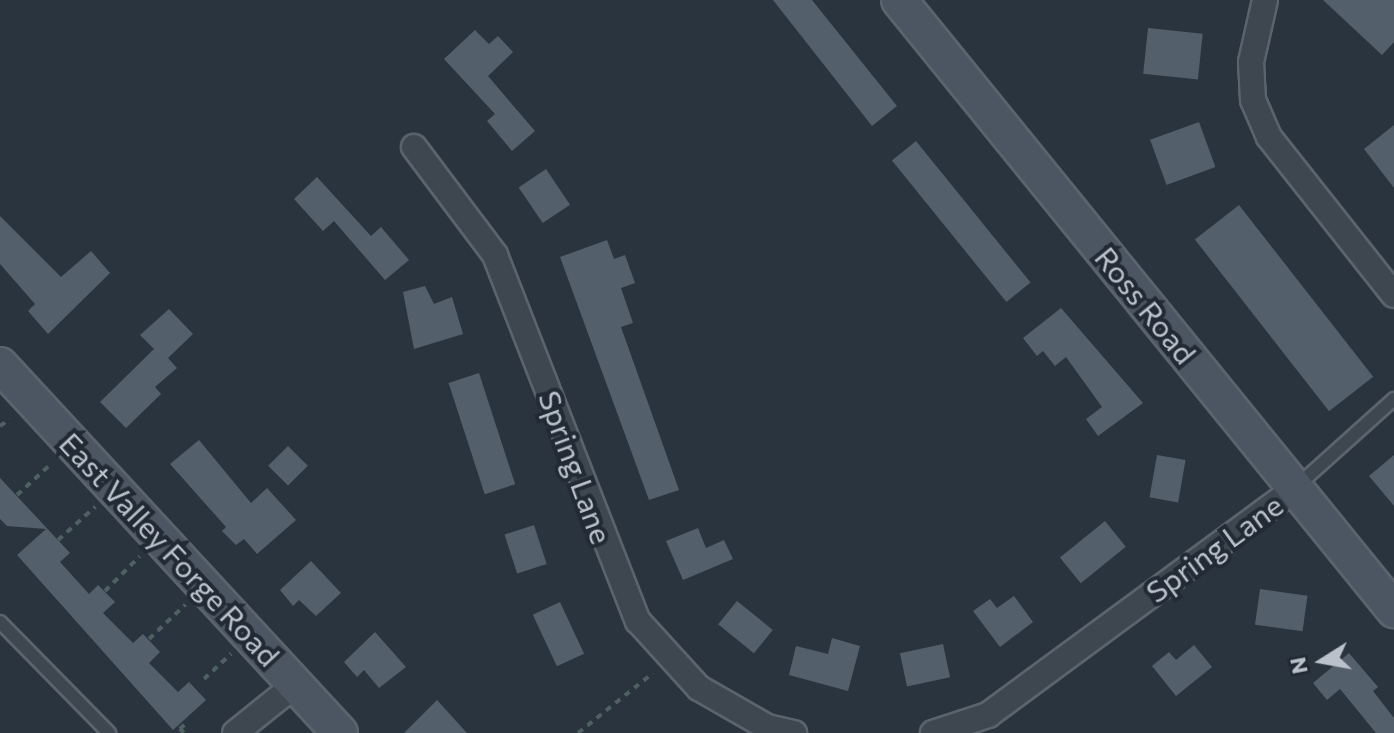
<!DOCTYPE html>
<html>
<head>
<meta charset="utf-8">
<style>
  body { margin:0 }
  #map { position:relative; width:1394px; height:733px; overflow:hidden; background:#2a343f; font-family:Commissioner,sans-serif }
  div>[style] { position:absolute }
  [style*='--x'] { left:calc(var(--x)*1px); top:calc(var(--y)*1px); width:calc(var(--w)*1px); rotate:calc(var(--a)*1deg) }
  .building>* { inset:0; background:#535f6a; transform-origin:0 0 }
  .path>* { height:4px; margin-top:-2px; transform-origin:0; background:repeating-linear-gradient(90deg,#4e6061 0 6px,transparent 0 12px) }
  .roads { filter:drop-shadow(2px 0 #5b646d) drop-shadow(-2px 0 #5b646d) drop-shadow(0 2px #5b646d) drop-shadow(0 -2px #5b646d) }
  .lane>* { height:12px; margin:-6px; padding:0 6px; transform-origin:6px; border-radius:6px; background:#3e4650 }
  .street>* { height:24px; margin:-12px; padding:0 12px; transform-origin:12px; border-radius:12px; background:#3e4650 }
  .secondary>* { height:34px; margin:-17px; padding:0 17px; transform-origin:17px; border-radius:17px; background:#4c5662 }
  span { translate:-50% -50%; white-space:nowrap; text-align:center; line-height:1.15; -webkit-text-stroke:8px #222b35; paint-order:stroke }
  .street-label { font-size:30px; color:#bac1ca }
  .north { position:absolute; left:1282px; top:621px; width:80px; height:80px; -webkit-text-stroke:6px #222b35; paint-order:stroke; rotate:259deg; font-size:22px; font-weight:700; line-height:32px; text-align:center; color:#bac1ca }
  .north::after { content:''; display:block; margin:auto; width:28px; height:36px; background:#bac1ca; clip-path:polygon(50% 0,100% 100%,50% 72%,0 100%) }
</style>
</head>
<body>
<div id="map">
  <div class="building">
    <i style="clip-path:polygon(773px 0,812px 0,897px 106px,872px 126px)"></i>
    <i style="clip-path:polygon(1323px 0,1394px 0,1394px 42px,1382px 55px)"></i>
    <i style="left:1148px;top:28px;width:55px;height:46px;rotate:6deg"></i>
    <i style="clip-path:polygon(475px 30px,489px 44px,498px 36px,513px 52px,488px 76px,535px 131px,512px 151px,487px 121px,495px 114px,444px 59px)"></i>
    <i style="left:1199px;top:122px;width:48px;height:52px;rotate:70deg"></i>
    <i style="clip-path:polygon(1394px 125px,1394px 188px,1364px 149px)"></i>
    <i style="left:916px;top:141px;width:182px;height:31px;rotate:51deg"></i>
    <i style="left:546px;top:169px;width:43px;height:33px;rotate:56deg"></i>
    <i style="clip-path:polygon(317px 177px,371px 236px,381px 227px,409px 260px,385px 280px,334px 221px,323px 231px,294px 199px)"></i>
    <i style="left:1239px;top:205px;width:218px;height:56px;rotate:52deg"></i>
    <i style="clip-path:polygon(0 216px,61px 277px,91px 251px,110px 273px,48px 334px,28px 311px,35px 304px,0 264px)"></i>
    <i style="clip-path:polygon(607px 240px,614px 259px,625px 255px,635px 283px,621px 288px,633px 323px,621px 327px,679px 490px,649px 500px,560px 257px)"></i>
    <i style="clip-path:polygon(425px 286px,434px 304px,452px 297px,463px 334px,414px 349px,403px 292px)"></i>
    <i style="clip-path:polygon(1061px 308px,1143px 403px,1098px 436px,1086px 419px,1102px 407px,1066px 357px,1055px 366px,1043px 351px,1037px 356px,1023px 338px)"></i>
    <i style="clip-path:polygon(169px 309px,193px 334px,168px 358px,177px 368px,155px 387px,161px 394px,126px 428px,100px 402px,154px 349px,140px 335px)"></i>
    <i style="left:479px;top:373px;width:117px;height:32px;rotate:72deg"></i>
    <i style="clip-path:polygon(199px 440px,251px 503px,267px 488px,296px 520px,257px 554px,244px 539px,236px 545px,222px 531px,226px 527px,170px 464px)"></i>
    <i style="left:288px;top:446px;width:28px;height:28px;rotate:45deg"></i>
    <i style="left:1157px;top:455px;width:29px;height:43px;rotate:10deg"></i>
    <i style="clip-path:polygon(1394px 455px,1394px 506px,1369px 476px)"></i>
    <i style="clip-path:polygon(0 478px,70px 553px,60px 562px,89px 594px,98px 585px,115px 602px,103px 613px,133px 643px,143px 634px,160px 652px,149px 663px,178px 692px,189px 682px,206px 700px,173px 730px,17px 555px,46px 529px,7px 526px,0 519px)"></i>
    <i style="left:1105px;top:521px;width:33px;height:58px;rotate:51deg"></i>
    <i style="left:534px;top:525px;width:41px;height:31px;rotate:72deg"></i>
    <i style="clip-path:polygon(698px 528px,706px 548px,724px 540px,733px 559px,683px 580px,666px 541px)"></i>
    <i style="clip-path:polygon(311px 561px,341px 593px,316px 616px,299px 600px,293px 606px,280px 590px)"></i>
    <i style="left:1260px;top:589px;width:48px;height:36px;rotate:8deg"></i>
    <i style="clip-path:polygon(1014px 596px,1033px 622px,1000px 647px,973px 611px,990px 599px,997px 608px)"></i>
    <i style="left:737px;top:601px;width:46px;height:30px;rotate:39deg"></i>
    <i style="left:560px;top:602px;width:57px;height:30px;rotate:65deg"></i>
    <i style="clip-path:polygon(375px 632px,406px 667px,379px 688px,364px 670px,357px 677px,344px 662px)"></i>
    <i style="clip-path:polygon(832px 638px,860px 646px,848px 691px,789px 675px,796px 646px,828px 654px)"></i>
    <i style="left:943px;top:644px;width:34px;height:44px;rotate:78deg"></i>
    <i style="clip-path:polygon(1194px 645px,1212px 667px,1176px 696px,1152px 666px,1169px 652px,1176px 660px)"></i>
    <i style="clip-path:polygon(1349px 653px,1378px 687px,1373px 691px,1394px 718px,1394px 733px,1376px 733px,1340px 689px,1327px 700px,1313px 683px)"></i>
    <i style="clip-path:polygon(437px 700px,467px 733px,404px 733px)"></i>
  </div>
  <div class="path">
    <i style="--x:0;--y:426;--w:12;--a:-35"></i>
    <i style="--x:17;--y:495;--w:46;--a:-42.4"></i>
    <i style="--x:58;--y:540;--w:50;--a:-41.7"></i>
    <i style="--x:105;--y:591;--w:49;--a:-45"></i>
    <i style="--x:149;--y:639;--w:50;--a:-43.4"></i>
    <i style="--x:204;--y:679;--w:37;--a:-43"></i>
    <i style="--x:184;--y:733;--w:6;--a:-135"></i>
    <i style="--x:180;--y:729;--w:8;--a:-45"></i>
    <i style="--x:578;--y:733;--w:96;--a:-38.7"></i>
  </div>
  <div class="roads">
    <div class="lane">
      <i style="--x:1296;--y:487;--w:132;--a:-41.9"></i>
      <i style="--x:0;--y:622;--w:156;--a:45.5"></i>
    </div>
    <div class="street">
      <i style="--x:1265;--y:0;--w:64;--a:102.7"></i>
      <i style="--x:1251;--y:62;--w:38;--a:87"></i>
      <i style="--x:1253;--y:100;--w:40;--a:66.6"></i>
      <i style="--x:1269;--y:137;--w:201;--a:51.7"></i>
      <i style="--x:414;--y:147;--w:135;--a:53.1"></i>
      <i style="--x:495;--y:255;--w:393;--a:68.7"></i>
      <i style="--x:638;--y:621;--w:91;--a:47.7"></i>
      <i style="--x:699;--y:688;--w:78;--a:29.8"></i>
      <i style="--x:767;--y:727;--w:28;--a:13"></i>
      <i style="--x:235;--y:733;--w:77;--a:-38.7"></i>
      <i style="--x:933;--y:733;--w:58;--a:-18.1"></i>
      <i style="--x:988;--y:715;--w:380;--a:-36.4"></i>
    </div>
    <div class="secondary">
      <i style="--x:899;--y:0;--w:786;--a:50.94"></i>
      <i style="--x:0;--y:365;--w:501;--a:47.26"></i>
    </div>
  </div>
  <div class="street-label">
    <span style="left:1146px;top:305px;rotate:51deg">Ross Road</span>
    <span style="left:576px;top:467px;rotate:70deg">Spring Lane</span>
    <span style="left:1214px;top:548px;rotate:-36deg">Spring Lane</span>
    <span style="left:170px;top:549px;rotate:47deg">East Valley Forge Road</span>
  </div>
  <div class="north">N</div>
</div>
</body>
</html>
